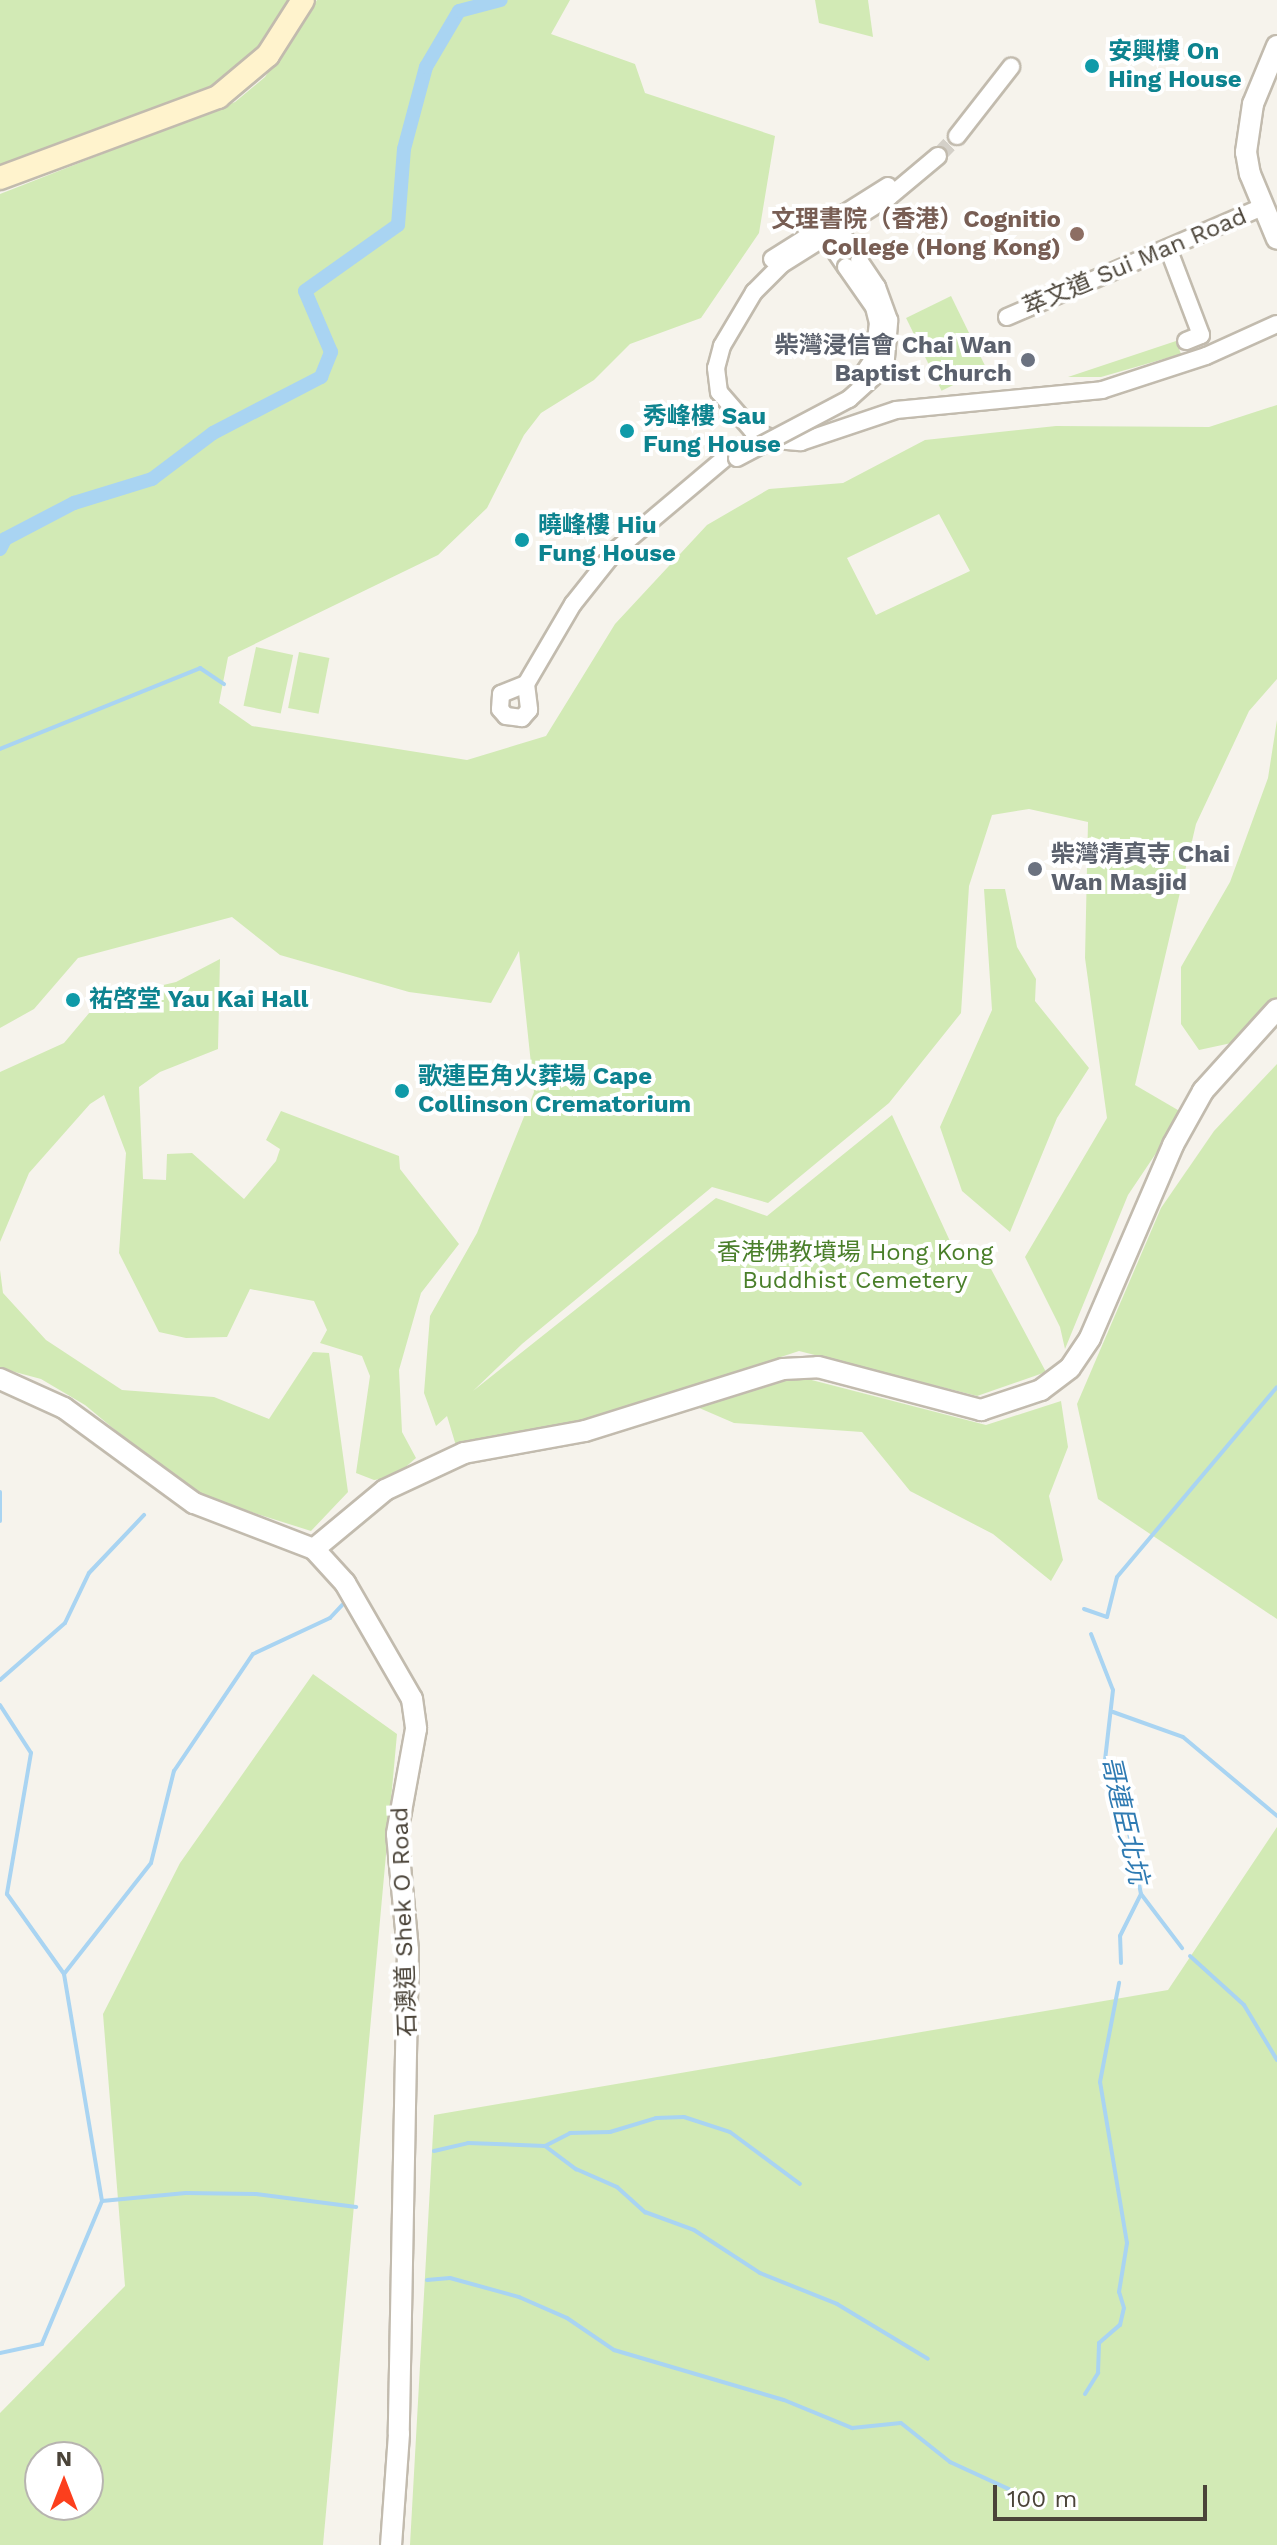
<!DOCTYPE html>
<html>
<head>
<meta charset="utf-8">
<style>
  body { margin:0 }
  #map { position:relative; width:1277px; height:2545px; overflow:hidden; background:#f6f3ec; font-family:"Work Sans","Noto Sans TC",sans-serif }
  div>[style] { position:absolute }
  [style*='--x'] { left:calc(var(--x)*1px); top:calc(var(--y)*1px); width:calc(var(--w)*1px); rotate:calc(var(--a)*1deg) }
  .green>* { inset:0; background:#d2eab5; transform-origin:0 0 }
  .stream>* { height:4px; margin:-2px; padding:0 2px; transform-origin:2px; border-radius:2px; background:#a9d4f2 }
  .canal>* { height:14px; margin:-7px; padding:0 7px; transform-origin:7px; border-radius:7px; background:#a9d4f2 }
  .minor-tunnel>* { height:16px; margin-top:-8px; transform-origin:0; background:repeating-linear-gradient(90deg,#d4d0c8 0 16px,transparent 0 24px) }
  .roads { filter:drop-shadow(2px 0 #c2bbae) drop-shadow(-2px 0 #c2bbae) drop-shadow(0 2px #c2bbae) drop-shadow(0 -2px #c2bbae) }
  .minor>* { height:16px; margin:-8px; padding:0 8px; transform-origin:8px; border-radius:8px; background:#fff }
  .tertiary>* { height:20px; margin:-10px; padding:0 10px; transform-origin:10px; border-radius:10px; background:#fff }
  .secondary>* { height:22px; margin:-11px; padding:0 11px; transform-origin:11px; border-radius:11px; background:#fff3cd }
  .bridges { filter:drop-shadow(2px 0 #c2bbae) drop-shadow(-2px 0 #c2bbae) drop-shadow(0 2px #c2bbae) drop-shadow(0 -2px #c2bbae) }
  .minor-bridge>* { height:16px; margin:-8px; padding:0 8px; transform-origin:8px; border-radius:8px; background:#fff }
  .dots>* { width:22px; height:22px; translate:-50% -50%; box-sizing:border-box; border:4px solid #fff; border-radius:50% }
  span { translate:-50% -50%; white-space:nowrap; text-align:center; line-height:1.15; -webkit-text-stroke:8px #fff; paint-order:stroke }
  .culture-label { font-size:24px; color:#0d838f; font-weight:700 }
  .left { translate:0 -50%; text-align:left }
  .education-label { font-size:24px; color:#785e54; font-weight:700 }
  .right { translate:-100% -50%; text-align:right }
  .street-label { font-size:24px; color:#4b4439 }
  .worship-label { font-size:24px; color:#5b616d; font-weight:700 }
  .park-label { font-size:24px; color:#4a7f2a }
  .water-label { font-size:26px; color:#2e7ab2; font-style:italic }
  .north { position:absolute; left:24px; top:2441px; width:80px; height:80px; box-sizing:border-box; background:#fff; border:2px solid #b7b4b0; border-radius:50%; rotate:0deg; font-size:22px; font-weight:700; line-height:32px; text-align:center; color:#4b4439 }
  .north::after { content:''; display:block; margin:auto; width:28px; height:36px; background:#fc3f1d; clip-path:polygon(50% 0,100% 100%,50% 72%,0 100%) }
  .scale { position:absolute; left:993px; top:2485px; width:214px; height:36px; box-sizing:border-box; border:4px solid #4b4439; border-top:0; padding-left:10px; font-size:24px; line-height:28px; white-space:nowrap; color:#4b4439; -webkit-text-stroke:6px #fff; paint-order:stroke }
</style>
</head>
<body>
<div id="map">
  <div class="green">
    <i style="clip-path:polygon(0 0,290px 0,248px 61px,223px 81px,0 169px)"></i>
    <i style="clip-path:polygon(evenodd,317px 0,570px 0,551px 34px,635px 64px,645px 93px,775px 136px,759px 233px,701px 318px,630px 344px,594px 380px,541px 413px,524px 435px,487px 508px,438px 555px,228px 657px,219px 703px,252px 726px,467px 760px,546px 736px,615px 624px,707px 525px,769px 489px,843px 483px,925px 440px,1056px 426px,1209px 427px,1277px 405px,1277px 679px,1249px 711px,1196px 824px,1135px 1085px,1183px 1113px,1128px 1195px,1065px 1349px,1060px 1327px,1025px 1257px,1107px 1118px,1085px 958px,1088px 822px,1029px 809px,992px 815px,969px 886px,961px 1013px,889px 1103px,768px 1203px,712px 1187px,522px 1344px,473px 1391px,716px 1198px,767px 1216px,892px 1115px,955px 1252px,991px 1269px,1046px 1372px,977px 1396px,799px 1351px,577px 1424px,457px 1449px,447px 1416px,436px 1426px,424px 1393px,430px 1316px,477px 1233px,534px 1092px,519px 951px,491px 1003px,409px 992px,280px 955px,232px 917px,78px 958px,34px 1009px,0 1028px,0 194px,235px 102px,265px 77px,317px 0,939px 514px,970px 571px,876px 615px,847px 558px,939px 514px)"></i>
    <i style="clip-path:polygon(815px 0,868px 0,873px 37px,819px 23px)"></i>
    <i style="left:951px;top:296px;width:81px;height:50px;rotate:64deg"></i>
    <i style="clip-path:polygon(1176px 341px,1181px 354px,1101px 377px,1068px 377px)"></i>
    <i style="left:256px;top:647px;width:38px;height:60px;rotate:12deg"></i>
    <i style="left:299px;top:652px;width:31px;height:57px;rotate:11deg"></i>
    <i style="clip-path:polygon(1277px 720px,1277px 1005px,1236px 1042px,1199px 1050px,1181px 1024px,1181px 967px,1230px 882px,1268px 778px)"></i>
    <i style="clip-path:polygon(984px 889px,1005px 889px,1017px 947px,1036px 979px,1035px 1001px,1089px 1068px,1057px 1118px,1010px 1232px,962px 1191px,940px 1127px,992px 1010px)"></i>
    <i style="clip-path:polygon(220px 959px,218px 1049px,160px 1072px,139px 1087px,143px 1179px,166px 1180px,167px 1154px,192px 1153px,244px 1199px,276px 1161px,280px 1149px,266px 1140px,281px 1111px,399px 1156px,400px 1169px,459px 1244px,421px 1293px,399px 1370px,402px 1432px,416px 1458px,394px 1477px,374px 1480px,356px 1473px,370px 1376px,362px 1356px,320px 1343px,327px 1330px,314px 1301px,250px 1289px,227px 1337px,186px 1338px,159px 1332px,119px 1253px,126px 1153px,104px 1095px,90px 1104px,29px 1173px,0 1242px,0 1072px,64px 1043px,100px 1000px,176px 982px)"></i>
    <i style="clip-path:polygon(1277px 1064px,1277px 1619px,1098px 1499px,1077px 1404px,1161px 1208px,1214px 1131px)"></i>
    <i style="clip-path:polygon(0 1270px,3px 1293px,46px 1340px,122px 1390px,214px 1397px,269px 1419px,313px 1352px,329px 1353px,348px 1492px,311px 1531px,191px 1493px,85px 1405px,41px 1379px,0 1368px)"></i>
    <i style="clip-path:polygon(800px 1377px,986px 1425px,1061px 1401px,1068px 1447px,1049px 1496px,1063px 1560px,1051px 1581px,993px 1534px,910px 1491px,862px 1432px,734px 1423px,690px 1404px)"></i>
    <i style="clip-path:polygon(evenodd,313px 1674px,397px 1734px,323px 2545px,0 2545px,0 2413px,125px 2286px,103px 2014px,180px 1863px,313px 1674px,40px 2457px,88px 2457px,88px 2505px,40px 2505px,40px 2457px)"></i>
    <i style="clip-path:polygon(1277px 1827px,1277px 2545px,410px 2545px,434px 2115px,1168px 1990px)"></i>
  </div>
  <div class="stream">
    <i style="--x:0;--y:749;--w:216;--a:-22"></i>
    <i style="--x:200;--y:668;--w:29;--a:34"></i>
    <i style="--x:0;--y:1492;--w:29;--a:90"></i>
    <i style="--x:1084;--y:1609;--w:24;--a:19"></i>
    <i style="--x:1107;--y:1617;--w:41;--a:-76"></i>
    <i style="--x:1117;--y:1577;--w:248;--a:-49.9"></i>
    <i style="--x:1091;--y:1634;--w:60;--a:68.6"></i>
    <i style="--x:1113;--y:1690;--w:70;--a:96.5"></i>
    <i style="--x:1105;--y:1760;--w:77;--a:71.8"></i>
    <i style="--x:1129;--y:1833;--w:62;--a:78.9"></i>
    <i style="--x:1141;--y:1894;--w:68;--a:52.8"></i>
    <i style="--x:0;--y:1680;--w:86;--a:-41.2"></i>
    <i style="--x:65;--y:1623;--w:55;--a:-64.4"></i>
    <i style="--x:89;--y:1573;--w:80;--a:-46.5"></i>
    <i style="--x:0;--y:1705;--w:57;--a:57.1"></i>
    <i style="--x:31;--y:1753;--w:143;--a:99.7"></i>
    <i style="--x:7;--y:1894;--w:98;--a:54.5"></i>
    <i style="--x:64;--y:1974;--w:230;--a:80.5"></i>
    <i style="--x:102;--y:2201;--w:155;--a:112.8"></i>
    <i style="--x:42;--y:2344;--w:43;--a:167.9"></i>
    <i style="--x:1113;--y:1712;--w:74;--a:19.7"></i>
    <i style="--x:1183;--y:1737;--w:123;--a:40"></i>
    <i style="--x:1190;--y:1956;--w:73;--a:42.2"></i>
    <i style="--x:1244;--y:2005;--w:64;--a:59"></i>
    <i style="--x:1121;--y:1963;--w:27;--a:-92"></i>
    <i style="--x:1120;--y:1936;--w:47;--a:-63.4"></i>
    <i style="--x:64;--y:1974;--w:141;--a:-51.9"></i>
    <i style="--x:151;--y:1863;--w:95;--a:-76"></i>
    <i style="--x:174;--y:1771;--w:141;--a:-56"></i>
    <i style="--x:253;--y:1654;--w:85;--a:-25.1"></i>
    <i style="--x:330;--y:1618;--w:18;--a:-47"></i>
    <i style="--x:545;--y:2146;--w:39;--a:37"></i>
    <i style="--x:576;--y:2169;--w:45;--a:23.7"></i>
    <i style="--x:617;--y:2187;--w:38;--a:42"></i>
    <i style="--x:645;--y:2212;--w:52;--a:20.2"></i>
    <i style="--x:694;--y:2230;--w:79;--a:33.1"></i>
    <i style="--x:760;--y:2273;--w:83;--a:21.9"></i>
    <i style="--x:837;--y:2304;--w:106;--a:31.1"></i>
    <i style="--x:434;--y:2151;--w:35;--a:-13"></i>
    <i style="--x:468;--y:2143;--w:77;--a:2.2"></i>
    <i style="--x:545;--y:2146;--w:28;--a:-27"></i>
    <i style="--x:570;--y:2133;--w:40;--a:-1.4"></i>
    <i style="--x:610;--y:2132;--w:48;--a:-16.9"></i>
    <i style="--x:656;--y:2118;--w:28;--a:-2"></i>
    <i style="--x:684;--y:2117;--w:48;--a:18.1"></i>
    <i style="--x:730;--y:2132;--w:87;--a:36.6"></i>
    <i style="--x:102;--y:2201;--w:84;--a:-5.4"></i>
    <i style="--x:186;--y:2193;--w:70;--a:0.8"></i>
    <i style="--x:256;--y:2194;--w:101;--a:7.4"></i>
    <i style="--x:427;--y:2280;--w:23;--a:-5"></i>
    <i style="--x:450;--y:2278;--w:72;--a:15.4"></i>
    <i style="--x:519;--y:2297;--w:52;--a:23.6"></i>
    <i style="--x:567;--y:2318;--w:57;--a:34.2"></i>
    <i style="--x:614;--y:2350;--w:177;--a:16.4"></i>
    <i style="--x:784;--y:2400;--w:74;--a:22.4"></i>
    <i style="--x:852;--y:2428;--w:49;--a:-5.8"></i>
    <i style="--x:901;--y:2423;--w:63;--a:38.5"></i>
    <i style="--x:950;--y:2462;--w:69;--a:24.7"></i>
    <i style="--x:1085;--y:2394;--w:25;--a:-58"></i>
    <i style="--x:1098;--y:2373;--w:30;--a:-88"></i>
    <i style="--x:1099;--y:2343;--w:28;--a:-41"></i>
    <i style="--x:1120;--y:2325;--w:17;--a:-77"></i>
    <i style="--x:1124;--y:2308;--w:17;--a:-107"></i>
    <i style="--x:1119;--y:2292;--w:50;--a:-80.7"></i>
    <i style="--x:1127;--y:2243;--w:163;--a:-99.5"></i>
    <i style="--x:1100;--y:2082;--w:101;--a:-79.1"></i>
  </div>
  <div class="canal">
    <i style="--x:0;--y:549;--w:11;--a:-63"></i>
    <i style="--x:5;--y:539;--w:78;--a:-27.6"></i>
    <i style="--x:74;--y:503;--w:82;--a:-17.1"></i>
    <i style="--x:152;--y:479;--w:76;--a:-37"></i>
    <i style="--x:213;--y:433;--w:122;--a:-27.4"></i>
    <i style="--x:321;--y:377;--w:27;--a:-68"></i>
    <i style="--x:331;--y:352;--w:66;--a:-113.1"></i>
    <i style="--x:305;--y:291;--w:114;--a:-35.4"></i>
    <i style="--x:398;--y:225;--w:76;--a:-85.5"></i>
    <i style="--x:404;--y:149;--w:85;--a:-75"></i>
    <i style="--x:426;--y:67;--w:65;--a:-59.5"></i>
    <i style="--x:459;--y:11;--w:43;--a:-14.7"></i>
  </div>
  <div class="minor-tunnel">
    <i style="--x:938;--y:156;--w:28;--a:-46"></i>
  </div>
  <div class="roads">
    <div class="minor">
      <i style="--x:957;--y:136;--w:88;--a:-52"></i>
      <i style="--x:938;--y:156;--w:64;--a:140.1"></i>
      <i style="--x:889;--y:197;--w:126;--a:147.9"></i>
      <i style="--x:782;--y:264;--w:40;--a:135"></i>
      <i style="--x:754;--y:292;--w:63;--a:120.7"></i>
      <i style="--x:722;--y:346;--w:23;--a:105"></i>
      <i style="--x:716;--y:368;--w:24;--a:83"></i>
      <i style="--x:719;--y:392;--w:50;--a:49"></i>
      <i style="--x:752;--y:430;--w:26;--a:23"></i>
      <i style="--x:776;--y:440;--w:25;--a:5"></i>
      <i style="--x:801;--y:442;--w:100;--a:-18.6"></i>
      <i style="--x:896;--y:410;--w:207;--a:-5.5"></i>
      <i style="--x:1102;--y:390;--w:109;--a:-18.1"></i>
      <i style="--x:1206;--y:356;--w:78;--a:-24.3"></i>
      <i style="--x:835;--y:224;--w:43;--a:56.3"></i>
      <i style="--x:822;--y:232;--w:42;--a:55.6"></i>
      <i style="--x:1168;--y:248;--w:93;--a:69.2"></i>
      <i style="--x:1201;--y:335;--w:16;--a:158"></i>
      <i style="--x:772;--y:259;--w:137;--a:-32.2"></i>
      <i style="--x:1007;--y:317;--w:279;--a:-23.3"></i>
      <i style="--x:526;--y:684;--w:26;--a:83"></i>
      <i style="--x:529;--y:710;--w:11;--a:131"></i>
      <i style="--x:522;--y:718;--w:16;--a:-173"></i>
      <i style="--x:506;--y:716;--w:9;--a:-131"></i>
      <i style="--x:500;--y:709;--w:15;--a:-86"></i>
      <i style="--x:501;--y:694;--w:27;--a:-22"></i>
      <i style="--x:526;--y:684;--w:93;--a:-59.6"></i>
      <i style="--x:573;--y:604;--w:69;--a:-51.5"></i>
      <i style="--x:616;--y:550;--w:153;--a:-40.2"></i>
    </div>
    <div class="tertiary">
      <i style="--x:1277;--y:46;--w:63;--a:112.5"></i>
      <i style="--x:1253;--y:104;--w:49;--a:98.3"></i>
      <i style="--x:1246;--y:152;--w:22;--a:80"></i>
      <i style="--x:1250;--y:174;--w:70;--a:67.4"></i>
      <i style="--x:0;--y:1379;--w:70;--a:24.4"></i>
      <i style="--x:64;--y:1408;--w:161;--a:36.2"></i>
      <i style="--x:194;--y:1503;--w:129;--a:21"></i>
      <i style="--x:314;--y:1549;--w:46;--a:47.6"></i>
      <i style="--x:345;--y:1583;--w:134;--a:60"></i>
      <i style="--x:412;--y:1699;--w:30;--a:82"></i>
      <i style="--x:416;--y:1729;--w:107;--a:100.3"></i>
      <i style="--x:397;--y:1834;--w:117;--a:84.6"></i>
      <i style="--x:408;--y:1950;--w:484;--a:91.1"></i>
      <i style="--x:399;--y:2434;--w:111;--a:94.1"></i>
      <i style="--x:314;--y:1549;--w:92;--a:-39.7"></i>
      <i style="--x:385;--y:1490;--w:87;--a:-25.1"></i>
      <i style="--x:464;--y:1453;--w:123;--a:-10.3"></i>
      <i style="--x:585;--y:1431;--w:207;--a:-17.4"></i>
      <i style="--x:783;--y:1369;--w:35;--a:-3"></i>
      <i style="--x:818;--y:1367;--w:169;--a:14.8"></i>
      <i style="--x:981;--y:1410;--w:63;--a:-18.4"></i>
      <i style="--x:1041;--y:1390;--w:36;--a:-37"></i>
      <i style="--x:1070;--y:1368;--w:36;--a:-56"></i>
      <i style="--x:1090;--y:1338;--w:210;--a:-66.7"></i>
      <i style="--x:1173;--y:1145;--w:62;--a:-60.9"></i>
      <i style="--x:1203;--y:1091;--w:110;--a:-47.9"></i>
    </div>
    <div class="secondary">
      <i style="--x:0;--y:178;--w:233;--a:-20.4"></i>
      <i style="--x:218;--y:97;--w:65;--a:-40"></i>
      <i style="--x:268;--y:55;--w:65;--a:-57.5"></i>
    </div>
  </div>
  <div class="bridges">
    <div class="minor-bridge">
      <i style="--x:846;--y:267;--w:49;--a:55"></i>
      <i style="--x:874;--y:307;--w:16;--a:76"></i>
      <i style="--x:878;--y:323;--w:35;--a:97"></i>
      <i style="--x:874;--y:358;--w:22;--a:124"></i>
      <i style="--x:737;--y:458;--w:127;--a:-27.8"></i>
      <i style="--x:849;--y:399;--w:39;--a:-42"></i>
      <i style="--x:878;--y:373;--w:17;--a:-62"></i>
      <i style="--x:886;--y:358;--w:38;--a:-85"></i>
      <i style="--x:889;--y:320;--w:35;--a:-110"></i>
      <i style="--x:877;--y:287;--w:32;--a:-124"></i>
    </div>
  </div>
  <div class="dots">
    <i style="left:1092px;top:66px;background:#0f9aa8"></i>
    <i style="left:1077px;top:234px;background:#8d6e63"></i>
    <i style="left:1028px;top:360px;background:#6b7280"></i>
    <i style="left:627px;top:431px;background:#0f9aa8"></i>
    <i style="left:522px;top:540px;background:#0f9aa8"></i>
    <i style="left:1035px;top:869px;background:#6b7280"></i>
    <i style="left:73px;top:1000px;background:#0f9aa8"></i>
    <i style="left:402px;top:1091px;background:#0f9aa8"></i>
  </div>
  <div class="culture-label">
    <span class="left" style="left:1108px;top:66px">安興樓 On<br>Hing House</span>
    <span class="left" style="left:643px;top:431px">秀峰樓 Sau<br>Fung House</span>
    <span class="left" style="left:538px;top:540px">曉峰樓 Hiu<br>Fung House</span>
    <span class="left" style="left:89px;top:1000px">祐啓堂 Yau Kai Hall</span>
    <span class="left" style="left:418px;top:1091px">歌連臣角火葬場 Cape<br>Collinson Crematorium</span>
  </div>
  <div class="education-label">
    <span class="right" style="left:1061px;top:234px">文理書院（香港）Cognitio<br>College (Hong Kong)</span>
  </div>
  <div class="street-label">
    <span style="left:1135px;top:262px;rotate:-23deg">萃文道 Sui Man Road</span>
    <span style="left:404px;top:1922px;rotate:-92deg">石澳道 Shek O Road</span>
  </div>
  <div class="worship-label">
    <span class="right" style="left:1012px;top:360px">柴灣浸信會 Chai Wan<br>Baptist Church</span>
    <span class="left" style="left:1051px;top:869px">柴灣清真寺 Chai<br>Wan Masjid</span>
  </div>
  <div class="park-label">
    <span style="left:855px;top:1267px">香港佛教墳場 Hong Kong<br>Buddhist Cemetery</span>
  </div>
  <div class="water-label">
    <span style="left:1124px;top:1820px;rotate:77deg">哥連臣北坑</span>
  </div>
  <div class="north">N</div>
  <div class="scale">100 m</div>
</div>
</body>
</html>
